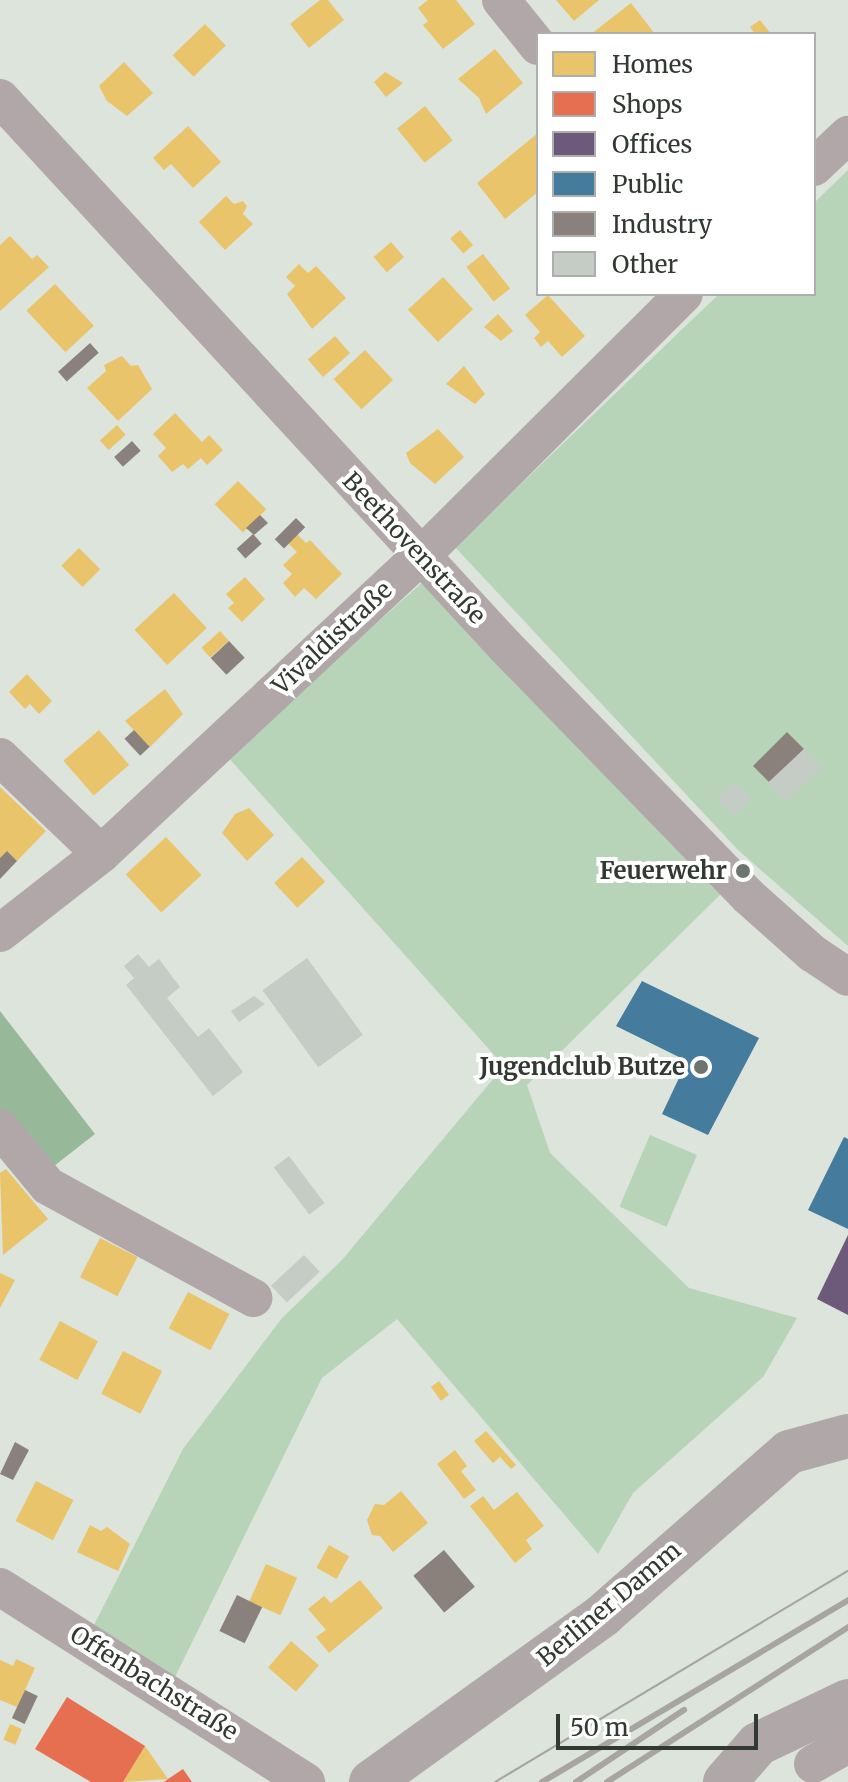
<!DOCTYPE html>
<html>
<head>
<meta charset="utf-8">
<style>
  body { margin:0 }
  #map { position:relative; width:848px; height:1782px; overflow:hidden; background:#dce4dc; font-family:Merriweather,serif }
  div>[style] { position:absolute }
  [style*='--x'] { left:calc(var(--x)*1px); top:calc(var(--y)*1px); width:calc(var(--w)*1px); rotate:calc(var(--a)*1deg) }
  .green>* { inset:0; background:#b7d4b9; transform-origin:0 0 }
  .water>* { inset:0; background:#97b999 }
  .homes>* { inset:0; background:#e9c46a; transform-origin:0 0 }
  .shops>* { inset:0; background:#e76f51 }
  .offices>* { inset:0; background:#6d597a }
  .public>* { inset:0; background:#457b9d }
  .industry>* { inset:0; background:#8a817c; transform-origin:0 0 }
  .building>* { inset:0; background:#c5cbc5; transform-origin:0 0 }
  .minor>* { height:38px; margin:-19px; padding:0 19px; transform-origin:19px; border-radius:19px; background:#b1a7a8 }
  .major>* { height:44px; margin:-22px; padding:0 22px; transform-origin:22px; border-radius:22px; background:#b0a8a8 }
  .tram>* { height:2px; margin:-1px; padding:0 1px; transform-origin:1px; border-radius:1px; background:#a7a4a2 }
  .rail>* { height:6px; margin:-3px; padding:0 3px; transform-origin:3px; border-radius:3px; background:#a7a4a2 }
  .dots>* { width:22px; height:22px; translate:-50% -50%; box-sizing:border-box; border:4px solid #fff; border-radius:50% }
  span { translate:-50% -50%; white-space:nowrap; text-align:center; line-height:1.15; -webkit-text-stroke:8px #fff; paint-order:stroke }
  .street-label { font-size:24px; color:#323832 }
  .poi-label { font-size:24px; color:#323832; font-weight:700 }
  .right { translate:-100% -50%; text-align:right }
  .legend { position:absolute; left:536px; top:32px; width:280px; height:264px; box-sizing:border-box; background:#fff; border:2px solid #adafad; margin:0; padding:10px 14px; list-style:none; font-size:24px; color:#323832 }
  .legend li { display:flex; align-items:center; gap:16px; height:40px }
  .legend b { width:40px; border:2px solid #adafad }
  .scale { position:absolute; left:556px; top:1714px; width:202px; height:36px; box-sizing:border-box; border:4px solid #323832; border-top:0; padding-left:10px; font-size:24px; line-height:28px; white-space:nowrap; color:#323832; -webkit-text-stroke:6px #fff; paint-order:stroke }
</style>
</head>
<body>
<div id="map">
  <div class="green">
    <i style="clip-path:polygon(848px 170px,848px 946px,738px 850px,455px 547px,719px 294px,814px 294px,814px 203px)"></i>
    <i style="clip-path:polygon(433px 573px,728px 887px,527px 1085px,550px 1153px,689px 1288px,797px 1318px,763px 1377px,633px 1493px,598px 1554px,397px 1319px,322px 1378px,174px 1679px,91px 1631px,183px 1449px,282px 1318px,342px 1260px,504px 1066px,227px 756px)"></i>
    <i style="left:650px;top:1135px;width:51px;height:78px;rotate:23deg"></i>
  </div>
  <div class="water">
    <i style="clip-path:polygon(0 1011px,95px 1134px,45px 1173px,0 1111px)"></i>
  </div>
  <div class="homes">
    <i style="clip-path:polygon(320px 0,328px 0,344px 20px,309px 48px,290px 24px)"></i>
    <i style="clip-path:polygon(428px 0,456px 0,475px 24px,443px 49px,423px 25px,428px 21px,418px 8px)"></i>
    <i style="clip-path:polygon(556px 0,599px 0,574px 21px)"></i>
    <i style="clip-path:polygon(631px 3px,655px 34px,591px 34px)"></i>
    <i style="clip-path:polygon(760px 20px,771px 34px,755px 34px,750px 27px)"></i>
    <i style="left:205px;top:24px;width:30px;height:45px;rotate:46deg"></i>
    <i style="clip-path:polygon(495px 49px,523px 83px,486px 114px,479px 98px,458px 79px)"></i>
    <i style="clip-path:polygon(124px 62px,153px 93px,127px 116px,107px 101px,99px 86px)"></i>
    <i style="clip-path:polygon(385px 72px,403px 83px,386px 97px,374px 82px)"></i>
    <i style="left:425px;top:106px;width:44px;height:36px;rotate:51deg"></i>
    <i style="clip-path:polygon(188px 126px,221px 162px,193px 188px,171px 164px,164px 170px,153px 158px)"></i>
    <i style="clip-path:polygon(538px 133px,538px 192px,505px 219px,477px 183px)"></i>
    <i style="clip-path:polygon(226px 196px,234px 204px,243px 201px,247px 206px,243px 214px,253px 224px,225px 250px,199px 222px)"></i>
    <i style="left:460px;top:230px;width:20px;height:13px;rotate:49deg"></i>
    <i style="clip-path:polygon(10px 236px,32px 259px,37px 255px,49px 267px,0 311px,0 245px)"></i>
    <i style="left:391px;top:242px;width:20px;height:23px;rotate:49deg"></i>
    <i style="left:483px;top:254px;width:44px;height:21px;rotate:52deg"></i>
    <i style="clip-path:polygon(299px 264px,308px 273px,316px 266px,346px 298px,312px 329px,287px 294px,295px 286px,286px 277px)"></i>
    <i style="left:443px;top:277px;width:44px;height:48px;rotate:47deg"></i>
    <i style="left:55px;top:284px;width:57px;height:39px;rotate:47deg"></i>
    <i style="clip-path:polygon(548px 295px,585px 336px,562px 357px,548px 341px,541px 347px,534px 338px,540px 332px,525px 315px)"></i>
    <i style="clip-path:polygon(498px 314px,513px 331px,501px 341px,484px 327px)"></i>
    <i style="left:335px;top:336px;width:23px;height:36px;rotate:49deg"></i>
    <i style="left:365px;top:350px;width:41px;height:43px;rotate:47deg"></i>
    <i style="clip-path:polygon(122px 356px,131px 366px,138px 365px,152px 389px,118px 421px,87px 388px,106px 371px,104px 365px)"></i>
    <i style="clip-path:polygon(464px 366px,485px 394px,475px 404px,446px 384px)"></i>
    <i style="clip-path:polygon(175px 413px,202px 442px,209px 435px,223px 450px,207px 465px,201px 458px,188px 469px,183px 464px,172px 472px,158px 456px,166px 448px,153px 434px)"></i>
    <i style="left:117px;top:425px;width:13px;height:23px;rotate:48deg"></i>
    <i style="clip-path:polygon(438px 429px,464px 457px,435px 484px,410px 463px,406px 453px)"></i>
    <i style="left:238px;top:481px;width:40px;height:33px;rotate:45deg"></i>
    <i style="clip-path:polygon(297px 534px,306px 543px,310px 540px,342px 574px,316px 599px,304px 588px,295px 597px,283px 583px,292px 574px,283px 565px,297px 552px,288px 543px)"></i>
    <i style="left:79px;top:548px;width:30px;height:25px;rotate:45deg"></i>
    <i style="clip-path:polygon(245px 577px,265px 599px,242px 622px,228px 608px,234px 603px,226px 594px)"></i>
    <i style="left:174px;top:593px;width:48px;height:54px;rotate:47deg"></i>
    <i style="left:220px;top:631px;width:13px;height:25px;rotate:48deg"></i>
    <i style="clip-path:polygon(27px 674px,52px 701px,39px 714px,30px 704px,25px 709px,9px 692px)"></i>
    <i style="clip-path:polygon(165px 689px,183px 714px,150px 747px,125px 721px)"></i>
    <i style="left:99px;top:730px;width:46px;height:47px;rotate:49deg"></i>
    <i style="clip-path:polygon(0 787px,46px 831px,17px 861px,7px 851px,0 858px)"></i>
    <i style="clip-path:polygon(249px 808px,274px 835px,247px 861px,222px 833px,235px 814px)"></i>
    <i style="left:166px;top:837px;width:52px;height:55px;rotate:47deg"></i>
    <i style="left:302px;top:857px;width:34px;height:38px;rotate:47deg"></i>
    <i style="clip-path:polygon(6px 1169px,48px 1219px,3px 1255px,0 1173px)"></i>
    <i style="left:100px;top:1238px;width:42px;height:44px;rotate:27deg"></i>
    <i style="clip-path:polygon(0 1273px,15px 1280px,0 1308px)"></i>
    <i style="left:188px;top:1292px;width:47px;height:41px;rotate:28deg"></i>
    <i style="left:60px;top:1321px;width:43px;height:44px;rotate:28deg"></i>
    <i style="left:123px;top:1351px;width:44px;height:48px;rotate:27deg"></i>
    <i style="left:439px;top:1381px;width:17px;height:10px;rotate:54deg"></i>
    <i style="clip-path:polygon(486px 1431px,516px 1465px,511px 1469px,500px 1457px,493px 1463px,474px 1441px)"></i>
    <i style="clip-path:polygon(455px 1450px,467px 1466px,461px 1471px,476px 1490px,464px 1499px,437px 1464px)"></i>
    <i style="left:36px;top:1481px;width:42px;height:45px;rotate:27deg"></i>
    <i style="clip-path:polygon(401px 1491px,428px 1523px,393px 1552px,380px 1536px,372px 1535px,367px 1520px,375px 1504px,384px 1505px)"></i>
    <i style="clip-path:polygon(517px 1492px,544px 1526px,526px 1540px,532px 1549px,515px 1563px,470px 1506px,483px 1496px,494px 1510px)"></i>
    <i style="clip-path:polygon(90px 1525px,101px 1531px,107px 1527px,130px 1544px,118px 1571px,77px 1552px)"></i>
    <i style="left:329px;top:1545px;width:23px;height:26px;rotate:29deg"></i>
    <i style="left:266px;top:1564px;width:34px;height:41px;rotate:24deg"></i>
    <i style="clip-path:polygon(360px 1580px,383px 1608px,329px 1653px,316px 1637px,326px 1630px,308px 1609px,324px 1596px,331px 1603px)"></i>
    <i style="left:291px;top:1641px;width:37px;height:35px;rotate:41deg"></i>
    <i style="clip-path:polygon(16px 1659px,35px 1668px,17px 1707px,0 1700px,0 1660px,13px 1666px)"></i>
    <i style="left:10px;top:1724px;width:13px;height:17px;rotate:23deg"></i>
    <i style="clip-path:polygon(145px 1746px,168px 1779px,123px 1782px)"></i>
  </div>
  <div class="shops">
    <i style="clip-path:polygon(67px 1697px,145px 1746px,123px 1782px,91px 1782px,35px 1749px)"></i>
    <i style="clip-path:polygon(183px 1769px,192px 1782px,164px 1782px,168px 1779px)"></i>
  </div>
  <div class="offices">
    <i style="clip-path:polygon(848px 1235px,848px 1315px,817px 1299px)"></i>
  </div>
  <div class="public">
    <i style="clip-path:polygon(642px 981px,759px 1038px,708px 1135px,662px 1114px,687px 1061px,616px 1026px)"></i>
    <i style="clip-path:polygon(844px 1137px,848px 1139px,848px 1229px,808px 1210px)"></i>
  </div>
  <div class="industry">
    <i style="left:90px;top:343px;width:13px;height:43px;rotate:48deg"></i>
    <i style="left:132px;top:441px;width:13px;height:24px;rotate:48deg"></i>
    <i style="clip-path:polygon(260px 515px,268px 523px,254px 535px,246px 528px)"></i>
    <i style="left:296px;top:518px;width:13px;height:30px;rotate:45deg"></i>
    <i style="left:253px;top:534px;width:13px;height:22px;rotate:48deg"></i>
    <i style="left:229px;top:641px;width:23px;height:25px;rotate:47deg"></i>
    <i style="left:134px;top:730px;width:23px;height:13px;rotate:47deg"></i>
    <i style="left:787px;top:732px;width:24px;height:48px;rotate:45deg"></i>
    <i style="clip-path:polygon(7px 851px,17px 861px,0 879px,0 858px)"></i>
    <i style="clip-path:polygon(15px 1442px,29px 1450px,13px 1480px,0 1474px)"></i>
    <i style="left:444px;top:1550px;width:48px;height:40px;rotate:50deg"></i>
    <i style="left:237px;top:1595px;width:28px;height:40px;rotate:26deg"></i>
    <i style="left:25px;top:1690px;width:14px;height:31px;rotate:25deg"></i>
  </div>
  <div class="building">
    <i style="left:804px;top:749px;width:26px;height:49px;rotate:47deg"></i>
    <i style="left:734px;top:782px;width:24px;height:24px;rotate:45deg"></i>
    <i style="clip-path:polygon(138px 954px,149px 967px,159px 959px,180px 987px,167px 998px,198px 1037px,209px 1028px,243px 1072px,213px 1096px,126px 985px,134px 978px,124px 966px)"></i>
    <i style="left:307px;top:958px;width:95px;height:55px;rotate:54deg"></i>
    <i style="clip-path:polygon(254px 996px,265px 1004px,239px 1022px,231px 1011px)"></i>
    <i style="left:289px;top:1156px;width:59px;height:19px;rotate:53deg"></i>
    <i style="left:304px;top:1255px;width:23px;height:45px;rotate:47deg"></i>
  </div>
  <div class="minor">
    <i style="--x:501;--y:0;--w:59;--a:51.2"></i>
    <i style="--x:0;--y:98;--w:745;--a:47.34"></i>
    <i style="--x:505;--y:646;--w:349;--a:45.8"></i>
    <i style="--x:748;--y:896;--w:86;--a:41.7"></i>
    <i style="--x:812;--y:953;--w:43;--a:33.7"></i>
    <i style="--x:814;--y:167;--w:47;--a:-43.3"></i>
    <i style="--x:0;--y:757;--w:140;--a:43.8"></i>
    <i style="--x:0;--y:933;--w:128;--a:-38"></i>
    <i style="--x:101;--y:854;--w:437;--a:-43"></i>
    <i style="--x:421;--y:556;--w:371;--a:-44.9"></i>
    <i style="--x:0;--y:1128;--w:75;--a:50.4"></i>
    <i style="--x:48;--y:1186;--w:234;--a:28.6"></i>
    <i style="--x:0;--y:1587;--w:363;--a:32.5"></i>
    <i style="--x:813;--y:1764;--w:40;--a:-29.7"></i>
  </div>
  <div class="major">
    <i style="--x:371;--y:1782;--w:286;--a:-35.7"></i>
    <i style="--x:603;--y:1615;--w:247;--a:-41.2"></i>
    <i style="--x:789;--y:1452;--w:61;--a:-15.2"></i>
    <i style="--x:725;--y:1782;--w:50;--a:-49"></i>
    <i style="--x:758;--y:1744;--w:100;--a:-25.5"></i>
  </div>
  <div class="tram">
    <i style="--x:495;--y:1782;--w:411;--a:-30.9"></i>
  </div>
  <div class="rail">
    <i style="--x:542;--y:1782;--w:356;--a:-30.7"></i>
    <i style="--x:576;--y:1782;--w:130;--a:-33.7"></i>
    <i style="--x:607;--y:1782;--w:287;--a:-32.7"></i>
  </div>
  <div class="dots">
    <i style="left:743px;top:871px;background:#6e746e"></i>
    <i style="left:701px;top:1067px;background:#6e746e"></i>
  </div>
  <div class="street-label">
    <span style="left:414px;top:548px;rotate:47deg">Beethovenstraße</span>
    <span style="left:332px;top:638px;rotate:-43deg">Vivaldistraße</span>
    <span style="left:609px;top:1604px;rotate:-40deg">Berliner Damm</span>
    <span style="left:154px;top:1683px;rotate:32deg">Offenbachstraße</span>
  </div>
  <div class="poi-label">
    <span class="right" style="left:727px;top:871px">Feuerwehr</span>
    <span class="right" style="left:685px;top:1067px">Jugendclub Butze</span>
  </div>
  <ul class="legend">
  <li><b style="height:22px;background:#e9c46a"></b>Homes</li>
  <li><b style="height:22px;background:#e76f51"></b>Shops</li>
  <li><b style="height:22px;background:#6d597a"></b>Offices</li>
  <li><b style="height:22px;background:#457b9d"></b>Public</li>
  <li><b style="height:22px;background:#8a817c"></b>Industry</li>
  <li><b style="height:22px;background:#c5cbc5"></b>Other</li>
  </ul>
  <div class="scale">50 m</div>
</div>
</body>
</html>
